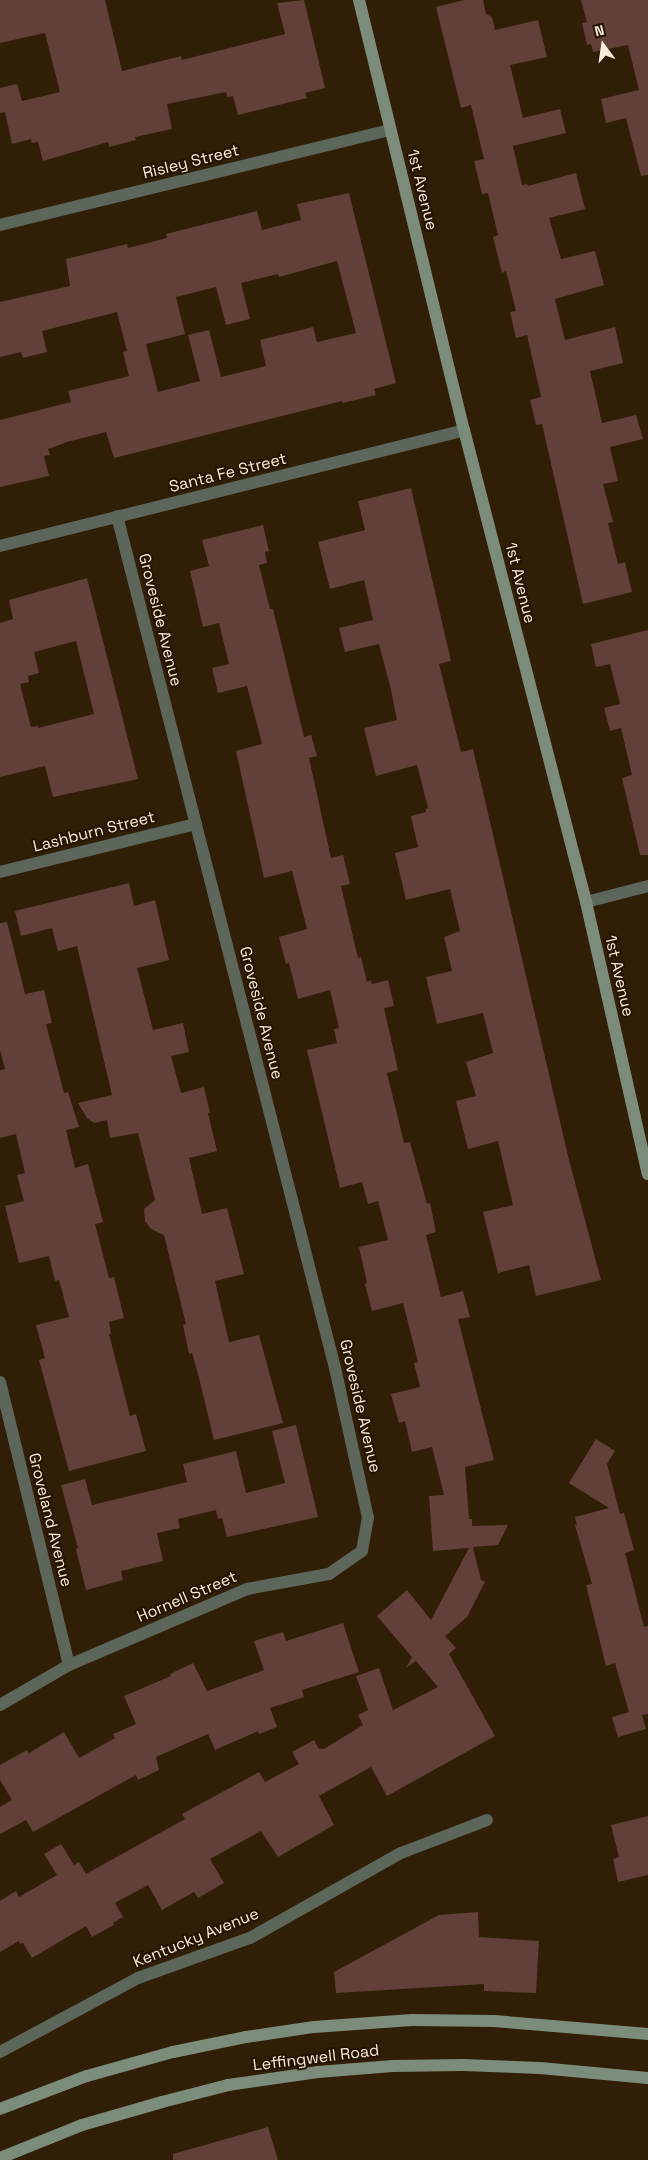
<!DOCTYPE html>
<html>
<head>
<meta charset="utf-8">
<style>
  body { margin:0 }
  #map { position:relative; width:648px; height:2160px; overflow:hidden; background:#301e06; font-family:"Space Grotesk",sans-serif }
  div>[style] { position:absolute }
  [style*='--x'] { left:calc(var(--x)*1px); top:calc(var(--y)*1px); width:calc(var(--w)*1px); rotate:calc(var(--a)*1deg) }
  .building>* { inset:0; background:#604039 }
  .minor>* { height:12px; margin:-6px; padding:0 6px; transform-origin:6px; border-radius:6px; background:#5c665b }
  .tertiary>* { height:12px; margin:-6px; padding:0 6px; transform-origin:6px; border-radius:6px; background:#5c665b }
  .secondary>* { height:12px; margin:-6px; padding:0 6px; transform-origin:6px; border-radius:6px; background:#7c8c7b }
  span { translate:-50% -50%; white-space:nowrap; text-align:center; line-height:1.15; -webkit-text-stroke:4px #261400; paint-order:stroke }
  .street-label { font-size:16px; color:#f9ecde }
  .north { position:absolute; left:578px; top:20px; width:50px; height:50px; -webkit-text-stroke:4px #261400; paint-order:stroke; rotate:346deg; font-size:14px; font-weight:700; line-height:20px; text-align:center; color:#f9ecde }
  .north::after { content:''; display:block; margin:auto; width:18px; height:22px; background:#f9ecde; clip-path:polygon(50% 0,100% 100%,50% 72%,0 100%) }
</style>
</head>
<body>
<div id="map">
  <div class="building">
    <i style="clip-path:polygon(0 0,105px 0,122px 71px,181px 56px,182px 60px,285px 34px,277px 3px,304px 0,325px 88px,305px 93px,307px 98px,238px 115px,233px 96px,227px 97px,226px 92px,167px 104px,172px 129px,135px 137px,136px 140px,109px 147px,108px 142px,43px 161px,38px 142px,32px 143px,31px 139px,12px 144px,5px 112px,0 113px,0 88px,17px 84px,22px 101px,60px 92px,45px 33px,0 43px)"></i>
    <i style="clip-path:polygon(464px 0,483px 0,486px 14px,492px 17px,495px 30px,538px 20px,547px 57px,510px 65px,523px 118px,560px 109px,566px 133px,513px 146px,522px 185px,527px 184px,528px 186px,576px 173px,585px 209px,549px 218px,561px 259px,595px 251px,604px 285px,555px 299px,565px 340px,615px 327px,623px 363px,590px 371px,602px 423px,636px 415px,643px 439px,610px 447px,618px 481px,603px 484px,613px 522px,608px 523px,618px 564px,625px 562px,632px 592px,583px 604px,542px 424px,536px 425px,530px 400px,541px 397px,527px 335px,516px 338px,510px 312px,516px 311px,506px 271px,502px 273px,493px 237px,498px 235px,488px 193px,482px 194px,474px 161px,484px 159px,471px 105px,461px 108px,436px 7px)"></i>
    <i style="clip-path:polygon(581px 0,648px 0,648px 175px,641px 176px,626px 118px,606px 123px,601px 99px,639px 90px,628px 45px,593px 52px,591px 44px,587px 45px,582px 23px,587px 22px)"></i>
    <i style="clip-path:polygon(evenodd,349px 193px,396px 383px,374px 389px,376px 395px,343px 403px,342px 401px,114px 458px,106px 432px,67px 442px,48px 449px,50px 455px,44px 456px,49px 476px,0 487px,0 420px,71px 402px,68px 391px,129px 376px,123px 352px,127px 351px,117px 312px,42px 331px,47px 352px,23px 358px,21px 352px,0 357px,0 302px,70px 286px,66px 259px,127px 244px,128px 248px,167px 238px,166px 234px,257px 211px,262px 230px,301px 220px,297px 204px,349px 193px,337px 261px,356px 333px,317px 342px,313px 327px,260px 340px,266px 366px,221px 377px,209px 330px,188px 335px,200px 381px,158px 392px,146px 344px,185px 334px,176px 297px,216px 287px,226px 325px,250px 319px,241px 283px,278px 274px,279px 277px,337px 261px)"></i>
    <i style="clip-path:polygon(411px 488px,451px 661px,439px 664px,461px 752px,473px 749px,569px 1160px,601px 1280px,536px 1296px,529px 1265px,498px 1273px,483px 1212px,513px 1205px,498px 1141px,468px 1149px,456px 1101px,476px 1096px,466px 1062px,493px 1053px,483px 1013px,437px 1024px,426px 977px,452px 971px,444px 937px,460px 931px,450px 889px,406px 900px,395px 853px,418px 847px,411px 816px,426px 812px,426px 809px,428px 808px,417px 765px,376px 776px,364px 728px,397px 720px,391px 690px,379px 644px,345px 652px,339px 628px,373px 620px,364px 580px,330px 589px,318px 542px,365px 530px,358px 501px)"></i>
    <i style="clip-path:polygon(263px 525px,269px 551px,265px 552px,267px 563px,259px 565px,270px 609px,273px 609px,304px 737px,311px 735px,317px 756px,309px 758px,331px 858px,343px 855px,350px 884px,341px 886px,358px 958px,361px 957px,367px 982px,371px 980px,372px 984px,388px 980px,394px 1006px,384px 1008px,398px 1070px,387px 1073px,404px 1143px,410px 1142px,427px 1204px,430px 1203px,436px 1232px,426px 1235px,441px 1297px,463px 1291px,470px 1317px,458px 1319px,494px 1460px,465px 1467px,469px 1519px,472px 1519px,472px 1526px,508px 1525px,498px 1545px,473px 1547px,481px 1580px,485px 1582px,467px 1617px,445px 1636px,456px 1648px,449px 1654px,495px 1736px,387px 1796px,371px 1767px,319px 1796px,334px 1825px,278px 1857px,261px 1831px,210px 1859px,224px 1883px,198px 1898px,194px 1892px,162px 1910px,148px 1885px,115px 1903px,123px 1917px,113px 1923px,114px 1925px,92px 1937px,86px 1926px,32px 1958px,23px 1943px,20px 1944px,19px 1941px,0 1952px,0 1901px,16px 1891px,19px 1897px,57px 1875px,44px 1854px,61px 1844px,74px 1865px,79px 1862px,86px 1874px,185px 1819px,182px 1814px,259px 1772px,265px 1782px,299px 1764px,292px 1752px,314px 1740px,319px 1749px,324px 1749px,363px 1725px,358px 1715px,368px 1710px,356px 1676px,379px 1668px,393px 1710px,438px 1687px,416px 1661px,406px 1668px,412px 1657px,377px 1616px,407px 1590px,431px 1620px,469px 1548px,433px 1551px,429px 1496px,444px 1495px,432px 1447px,412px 1452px,405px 1421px,399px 1423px,391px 1394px,420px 1387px,414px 1363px,418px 1362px,403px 1303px,372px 1311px,365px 1284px,367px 1283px,359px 1247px,388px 1240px,378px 1201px,368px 1204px,362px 1182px,340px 1188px,307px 1050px,337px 1043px,334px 1029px,339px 1028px,330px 990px,298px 999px,289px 963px,286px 964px,279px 937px,307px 929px,292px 871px,264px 878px,236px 751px,262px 744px,247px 686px,218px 693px,212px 668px,229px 664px,219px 623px,203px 627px,190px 571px,209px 566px,202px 540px)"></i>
    <i style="clip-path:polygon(evenodd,87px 578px,138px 779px,53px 797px,45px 766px,0 777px,0 623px,13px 619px,9px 600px,87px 578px,76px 641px,94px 714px,38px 728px,38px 726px,31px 727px,20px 684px,29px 682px,28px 676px,39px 673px,34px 652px,76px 641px)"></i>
    <i style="clip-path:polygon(648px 630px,648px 855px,640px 855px,622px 778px,632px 775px,621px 728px,610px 731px,604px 708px,620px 704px,610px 664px,596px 667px,591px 644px)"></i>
    <i style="clip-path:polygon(129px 883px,134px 906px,155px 900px,169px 960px,137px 968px,153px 1030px,183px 1023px,189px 1052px,171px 1056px,181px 1093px,204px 1087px,210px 1113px,208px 1113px,217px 1151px,189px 1158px,202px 1214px,227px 1208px,244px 1274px,215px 1281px,229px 1342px,259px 1335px,283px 1423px,214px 1440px,199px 1378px,192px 1353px,189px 1354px,183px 1325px,186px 1324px,164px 1235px,151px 1229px,145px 1221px,144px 1209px,155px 1200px,138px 1133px,110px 1138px,107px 1120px,94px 1123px,87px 1118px,78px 1103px,112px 1095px,77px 946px,58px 951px,52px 928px,21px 936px,15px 911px)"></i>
    <i style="clip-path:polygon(7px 922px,25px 994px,44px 990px,52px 1023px,46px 1024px,64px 1093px,68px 1092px,79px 1127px,66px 1130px,75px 1168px,88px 1164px,103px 1222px,95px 1224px,109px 1278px,114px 1277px,124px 1318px,109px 1322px,111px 1334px,109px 1334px,130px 1416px,136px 1414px,146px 1451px,69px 1471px,39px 1360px,45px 1358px,36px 1325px,69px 1317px,59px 1280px,55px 1281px,49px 1256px,19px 1263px,5px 1206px,24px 1201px,17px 1175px,25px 1173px,16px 1134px,0 1138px,0 1070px,5px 1069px,0 1050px,0 923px)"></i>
    <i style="clip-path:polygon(296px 1425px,318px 1517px,227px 1537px,222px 1518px,218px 1519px,216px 1510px,178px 1519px,180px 1528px,157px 1533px,163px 1561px,121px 1571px,123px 1580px,86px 1590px,76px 1549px,78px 1548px,61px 1485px,85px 1479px,92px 1505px,187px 1482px,183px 1464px,236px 1451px,246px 1493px,285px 1483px,272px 1431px)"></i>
    <i style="clip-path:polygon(596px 1439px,615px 1451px,607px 1464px,620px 1514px,624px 1513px,634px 1550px,625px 1553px,644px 1627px,648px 1626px,648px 1714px,642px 1715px,646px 1729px,618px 1737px,612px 1717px,629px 1712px,615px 1663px,606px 1666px,586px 1585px,592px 1584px,575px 1525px,577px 1525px,575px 1517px,609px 1508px,569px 1483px)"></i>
    <i style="clip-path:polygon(343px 1623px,359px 1672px,302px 1690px,304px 1697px,270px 1708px,277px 1727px,259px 1734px,258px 1731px,215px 1750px,208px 1734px,156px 1757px,159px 1770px,138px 1780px,136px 1775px,33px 1832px,26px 1820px,0 1834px,0 1807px,12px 1800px,0 1780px,0 1765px,27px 1750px,29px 1753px,64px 1732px,79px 1758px,115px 1738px,113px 1734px,136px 1724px,124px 1696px,171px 1676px,170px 1674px,193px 1663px,207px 1691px,264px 1670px,254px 1641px,283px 1632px,286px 1641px)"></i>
    <i style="clip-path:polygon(648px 1816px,648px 1875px,618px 1882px,613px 1859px,619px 1857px,611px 1825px)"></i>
    <i style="clip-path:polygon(478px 1912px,479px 1937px,539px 1941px,536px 1993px,484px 1991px,484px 1984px,336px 1993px,334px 1972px,439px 1915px)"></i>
    <i style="clip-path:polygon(268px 2127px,278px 2160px,173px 2160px,173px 2154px)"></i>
  </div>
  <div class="minor">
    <i style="--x:0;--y:225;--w:401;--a:-13.7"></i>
    <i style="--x:0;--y:872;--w:202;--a:-13.8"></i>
    <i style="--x:586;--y:902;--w:64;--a:-14.5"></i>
    <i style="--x:0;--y:1382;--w:291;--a:76.3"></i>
    <i style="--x:0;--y:1705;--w:80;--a:-30.1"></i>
    <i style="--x:69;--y:1665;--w:194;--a:-23.1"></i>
    <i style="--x:247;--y:1589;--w:83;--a:-10.4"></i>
    <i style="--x:329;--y:1574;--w:40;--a:-34.9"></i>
    <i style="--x:362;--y:1551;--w:34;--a:-80"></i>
    <i style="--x:368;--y:1518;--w:154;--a:-102.4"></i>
    <i style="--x:335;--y:1368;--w:879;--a:-104.35"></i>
    <i style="--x:0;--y:2052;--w:157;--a:-28.2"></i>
    <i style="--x:138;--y:1978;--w:119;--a:-19.7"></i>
    <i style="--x:250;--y:1938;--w:173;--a:-29.4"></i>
    <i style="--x:401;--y:1853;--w:92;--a:-21"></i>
  </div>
  <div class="tertiary">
    <i style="--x:0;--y:546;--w:478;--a:-14"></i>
  </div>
  <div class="secondary">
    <i style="--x:359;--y:0;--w:443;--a:76.3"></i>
    <i style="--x:464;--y:430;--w:488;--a:75.5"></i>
    <i style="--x:586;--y:902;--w:279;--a:77.2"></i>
    <i style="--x:0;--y:2109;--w:93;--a:-20.8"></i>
    <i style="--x:87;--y:2076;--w:89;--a:-15.6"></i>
    <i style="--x:173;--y:2052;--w:75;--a:-11.6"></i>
    <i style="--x:246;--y:2037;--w:69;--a:-8.4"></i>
    <i style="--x:314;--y:2027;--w:98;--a:-4.1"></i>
    <i style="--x:412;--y:2020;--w:82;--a:0.7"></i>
    <i style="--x:494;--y:2021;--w:155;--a:4.8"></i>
    <i style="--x:0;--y:2158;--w:88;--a:-21.9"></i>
    <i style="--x:82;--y:2125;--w:83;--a:-16"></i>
    <i style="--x:162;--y:2102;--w:68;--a:-14.4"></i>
    <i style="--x:228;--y:2085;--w:91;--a:-8.2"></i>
    <i style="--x:318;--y:2072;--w:75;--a:-4.6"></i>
    <i style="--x:393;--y:2066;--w:70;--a:-0.8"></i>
    <i style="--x:463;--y:2065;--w:77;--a:2.2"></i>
    <i style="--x:540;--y:2068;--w:108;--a:5.3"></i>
  </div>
  <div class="street-label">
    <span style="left:191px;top:162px;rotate:-14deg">Risley Street</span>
    <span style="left:422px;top:190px;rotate:76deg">1st Avenue</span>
    <span style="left:228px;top:473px;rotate:-14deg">Santa Fe Street</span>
    <span style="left:520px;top:583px;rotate:76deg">1st Avenue</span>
    <span style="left:160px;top:620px;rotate:76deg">Groveside Avenue</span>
    <span style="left:94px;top:832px;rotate:-14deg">Lashburn Street</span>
    <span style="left:619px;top:976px;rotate:77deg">1st Avenue</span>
    <span style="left:261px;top:1013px;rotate:76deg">Groveside Avenue</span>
    <span style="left:360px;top:1406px;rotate:77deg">Groveside Avenue</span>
    <span style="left:50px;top:1520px;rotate:76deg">Groveland Avenue</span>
    <span style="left:187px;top:1597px;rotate:-23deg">Hornell Street</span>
    <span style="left:196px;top:1938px;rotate:-22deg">Kentucky Avenue</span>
    <span style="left:316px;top:2058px;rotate:-7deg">Leffingwell Road</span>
  </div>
  <div class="north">N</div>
</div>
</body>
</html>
